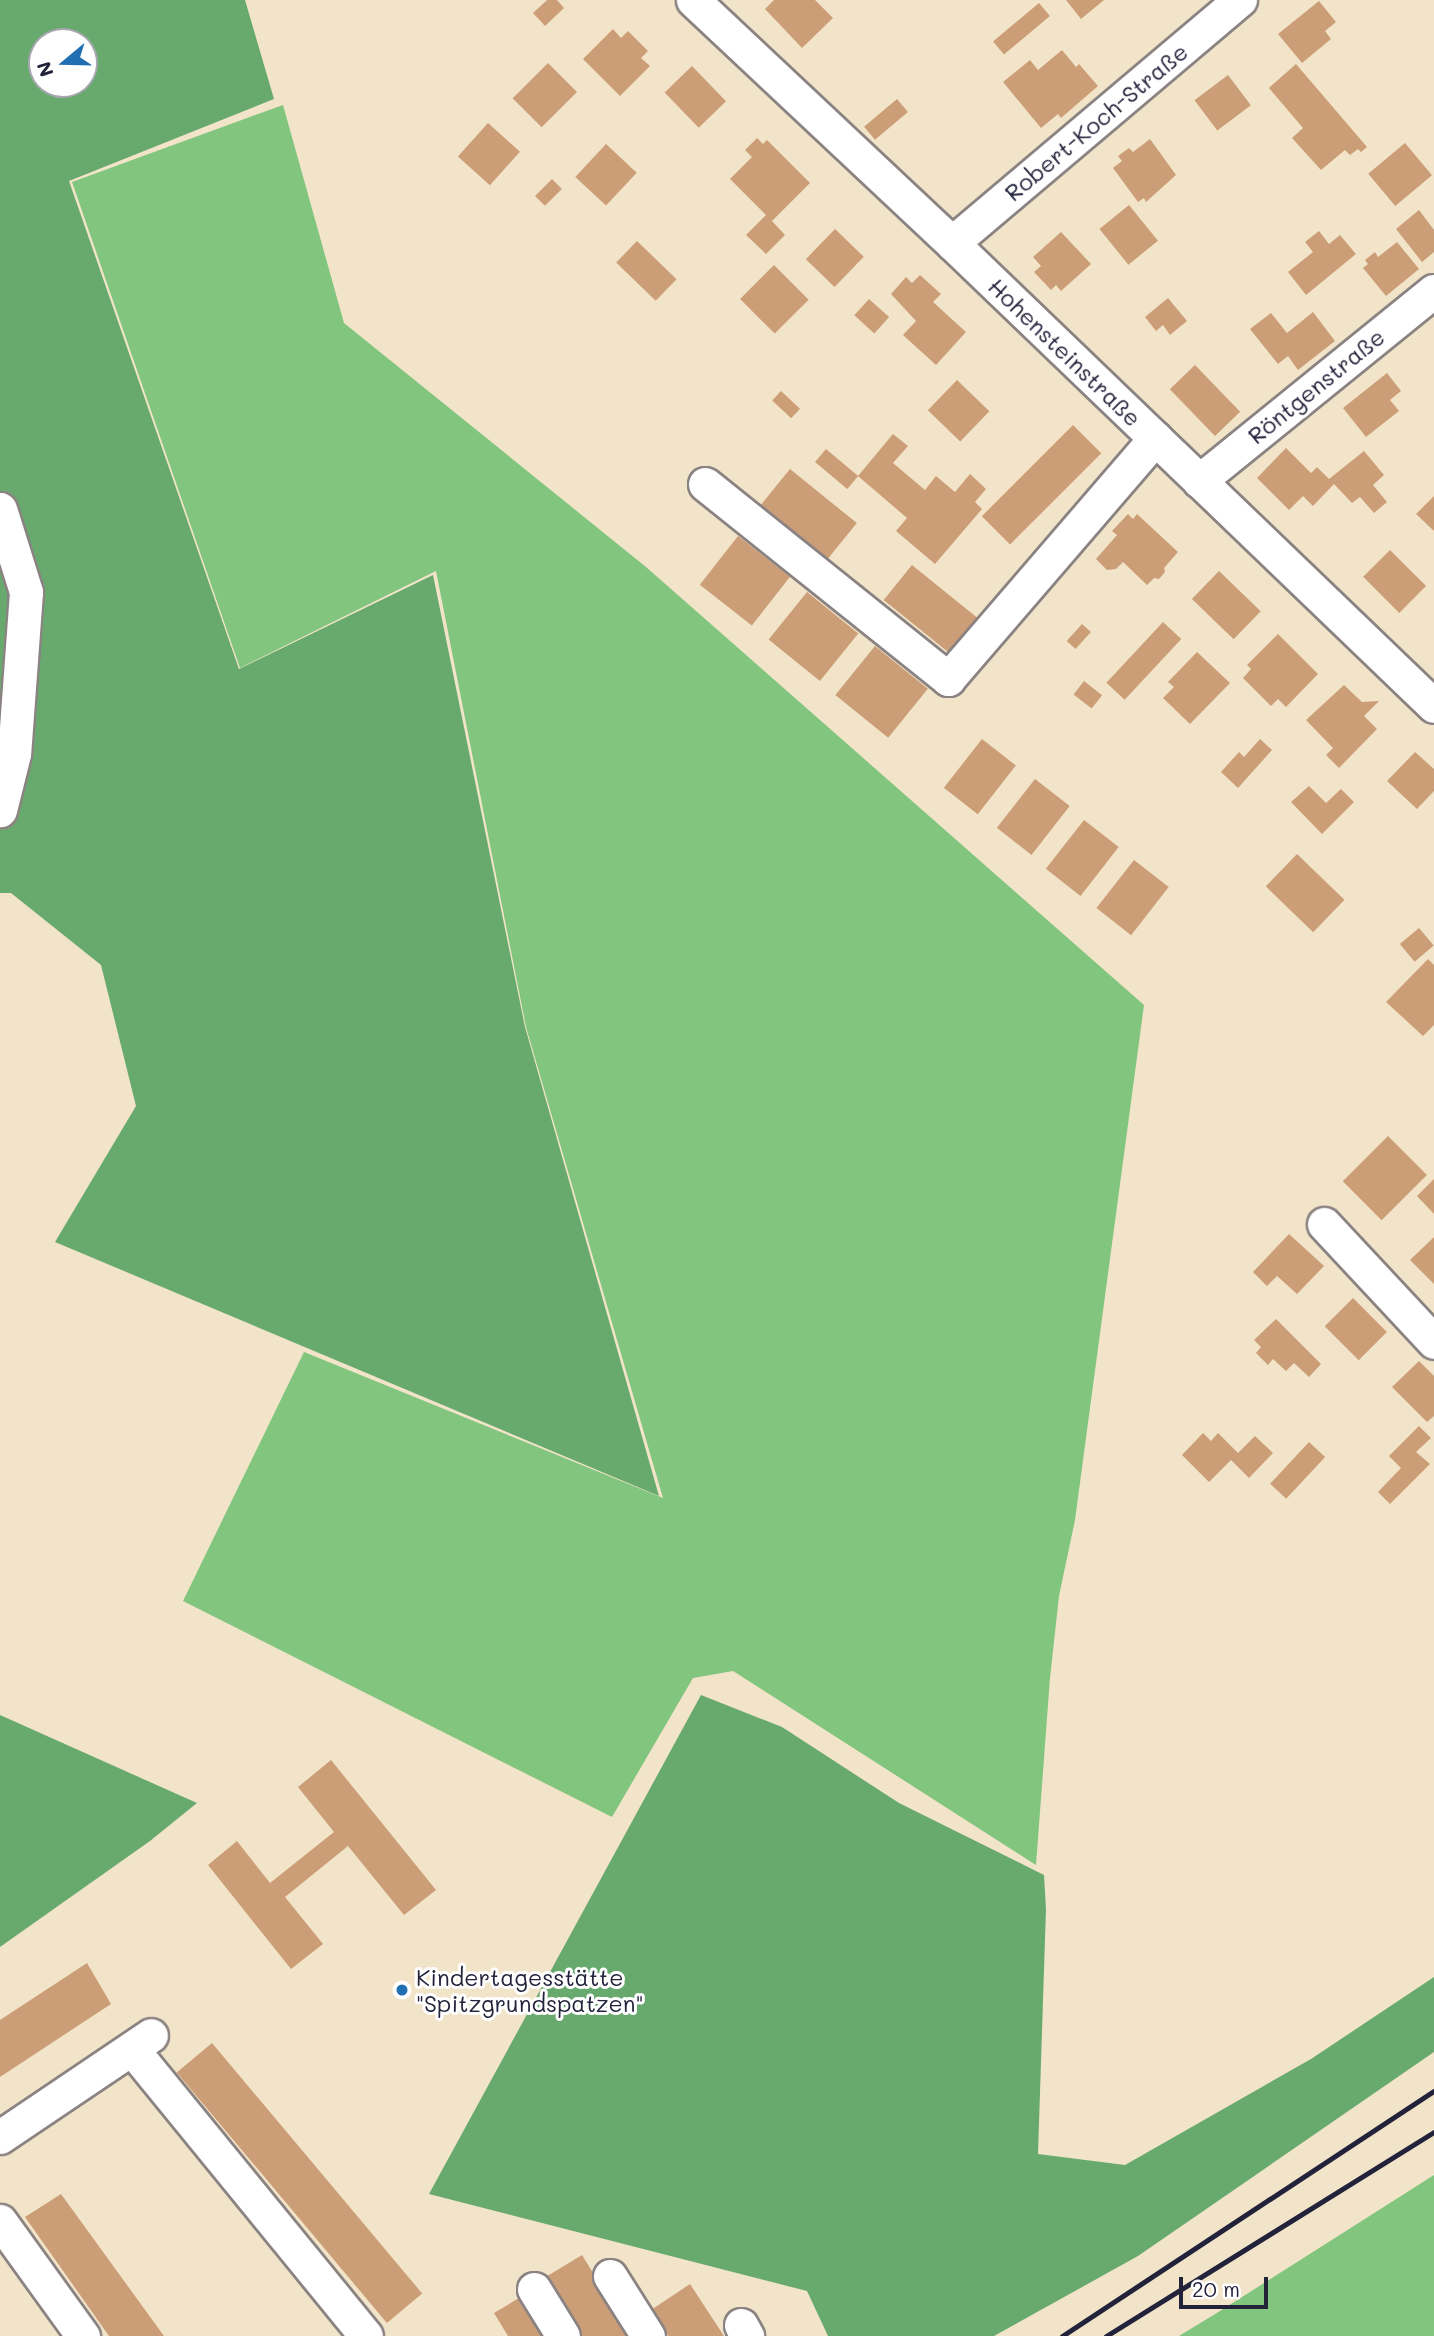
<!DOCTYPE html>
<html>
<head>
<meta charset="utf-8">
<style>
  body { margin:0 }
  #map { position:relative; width:1434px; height:2336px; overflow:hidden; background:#f2e4c8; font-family:Mali,sans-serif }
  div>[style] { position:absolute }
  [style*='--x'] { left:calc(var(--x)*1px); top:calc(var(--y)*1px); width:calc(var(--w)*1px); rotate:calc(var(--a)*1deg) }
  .green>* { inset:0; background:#81c57f }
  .forest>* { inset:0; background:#68aa6e }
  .building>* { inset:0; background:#cc9e77; transform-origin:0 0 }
  .roads { filter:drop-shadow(2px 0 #8a8382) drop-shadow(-2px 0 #8a8382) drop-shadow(0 2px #8a8382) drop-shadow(0 -2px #8a8382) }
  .minor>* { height:33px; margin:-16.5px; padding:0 16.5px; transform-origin:16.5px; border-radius:16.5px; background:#fff }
  .rail>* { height:5px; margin:-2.5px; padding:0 2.5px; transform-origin:2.5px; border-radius:2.5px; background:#22223b }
  .dots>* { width:19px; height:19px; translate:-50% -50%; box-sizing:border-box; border:4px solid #fff; border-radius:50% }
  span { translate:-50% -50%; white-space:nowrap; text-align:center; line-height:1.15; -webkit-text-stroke:6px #fff; paint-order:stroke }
  .street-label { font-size:23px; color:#22223b }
  .poi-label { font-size:23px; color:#22223b }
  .left { translate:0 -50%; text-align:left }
  .north { position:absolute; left:28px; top:28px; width:70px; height:70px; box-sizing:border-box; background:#fff; border:2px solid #a7a7b1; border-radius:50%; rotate:251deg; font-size:19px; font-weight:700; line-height:28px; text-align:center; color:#22223b }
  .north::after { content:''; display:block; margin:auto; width:24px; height:32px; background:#1f6fb2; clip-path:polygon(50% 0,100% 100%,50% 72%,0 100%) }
  .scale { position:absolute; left:1179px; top:2277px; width:89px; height:32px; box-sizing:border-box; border:4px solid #22223b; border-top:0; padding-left:9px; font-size:21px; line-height:24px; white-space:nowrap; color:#22223b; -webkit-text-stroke:5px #fff; paint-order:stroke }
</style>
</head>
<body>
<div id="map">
  <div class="green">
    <i style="clip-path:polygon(283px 105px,344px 323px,646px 567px,1144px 1005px,1075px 1520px,1059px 1596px,1050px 1678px,1036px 1865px,733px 1671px,693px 1678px,612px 1817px,183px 1601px,304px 1352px,663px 1498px,526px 1027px,436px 571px,240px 668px,72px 182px)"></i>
    <i style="clip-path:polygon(1434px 2175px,1434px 2336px,1179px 2336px,1220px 2311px)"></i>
  </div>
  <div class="forest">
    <i style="clip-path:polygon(evenodd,0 0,245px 0,274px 99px,69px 181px,239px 669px,433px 575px,525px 1027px,659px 1496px,55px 1242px,136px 1106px,101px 965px,11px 893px,0 893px,0 0,42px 42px,84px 42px,84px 84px,42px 84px,42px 42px)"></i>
    <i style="clip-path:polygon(701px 1695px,782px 1727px,899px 1803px,1044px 1875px,1046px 1909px,1038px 2154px,1125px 2165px,1311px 2059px,1434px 1977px,1434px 2052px,1138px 2256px,994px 2336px,828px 2336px,807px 2291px,429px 2194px)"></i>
    <i style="clip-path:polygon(0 1715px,197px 1803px,150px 1841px,0 1947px)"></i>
  </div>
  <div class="building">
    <i style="clip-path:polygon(547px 0,557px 0,564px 8px,545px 26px,533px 13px)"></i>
    <i style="clip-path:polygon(774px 0,815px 0,833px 18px,802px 48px,765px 9px)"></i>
    <i style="clip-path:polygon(1066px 0,1104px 0,1081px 19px)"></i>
    <i style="clip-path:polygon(1319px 1px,1336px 22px,1325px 31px,1331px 39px,1302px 63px,1278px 34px)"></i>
    <i style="left:1039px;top:3px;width:17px;height:60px;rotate:50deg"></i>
    <i style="clip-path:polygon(613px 29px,621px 38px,628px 31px,648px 51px,641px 58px,650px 66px,620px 96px,583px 59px)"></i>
    <i style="clip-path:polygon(1062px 50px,1076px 67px,1079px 64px,1098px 86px,1061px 118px,1058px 114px,1041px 128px,1003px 82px,1030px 60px,1038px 70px)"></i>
    <i style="left:548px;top:63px;width:41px;height:50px;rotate:45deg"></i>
    <i style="clip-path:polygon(1296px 64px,1367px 147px,1361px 152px,1358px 149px,1350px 155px,1345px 150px,1321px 170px,1292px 138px,1303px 128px,1269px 88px)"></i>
    <i style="left:692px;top:66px;width:49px;height:38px;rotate:46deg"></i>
    <i style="left:1228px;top:75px;width:38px;height:42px;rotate:53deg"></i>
    <i style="left:897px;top:99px;width:17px;height:43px;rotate:50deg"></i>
    <i style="left:488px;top:123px;width:43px;height:45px;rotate:42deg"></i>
    <i style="clip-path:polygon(757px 138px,763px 144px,767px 140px,810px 183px,772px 221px,785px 235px,766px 254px,746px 235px,766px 215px,730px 179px,752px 157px,745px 150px)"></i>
    <i style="clip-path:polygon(1150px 139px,1176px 175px,1146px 202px,1144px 198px,1138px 202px,1113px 168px,1122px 161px,1118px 156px,1129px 148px,1133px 152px)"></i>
    <i style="left:1405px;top:143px;width:42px;height:48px;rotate:50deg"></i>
    <i style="left:606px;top:144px;width:42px;height:45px;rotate:43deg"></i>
    <i style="left:552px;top:179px;width:14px;height:24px;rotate:45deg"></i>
    <i style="left:1129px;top:205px;width:46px;height:38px;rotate:51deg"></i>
    <i style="clip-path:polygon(1419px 210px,1434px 230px,1434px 252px,1422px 262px,1396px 229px)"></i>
    <i style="left:835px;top:229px;width:40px;height:42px;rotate:44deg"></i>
    <i style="clip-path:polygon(1319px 231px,1329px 244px,1340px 235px,1356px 254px,1306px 295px,1288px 272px,1313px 252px,1305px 242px)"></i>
    <i style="clip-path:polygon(1061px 232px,1091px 264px,1061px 291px,1056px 285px,1051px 290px,1034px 272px,1041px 266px,1033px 257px)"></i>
    <i style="left:637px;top:241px;width:55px;height:30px;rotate:44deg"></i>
    <i style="clip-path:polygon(1397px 242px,1419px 269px,1386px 296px,1363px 268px,1368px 264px,1365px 260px,1375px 252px,1378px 257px)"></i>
    <i style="left:774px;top:265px;width:49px;height:48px;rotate:45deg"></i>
    <i style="clip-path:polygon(920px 275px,941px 294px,933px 302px,966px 332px,936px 365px,903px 335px,916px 321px,891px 294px,906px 277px,912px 283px)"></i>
    <i style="clip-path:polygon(1168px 298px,1187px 321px,1170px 335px,1163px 325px,1156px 331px,1145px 317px)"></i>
    <i style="left:869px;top:299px;width:27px;height:22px;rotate:42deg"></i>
    <i style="clip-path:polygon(1313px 312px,1335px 341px,1298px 370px,1288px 356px,1278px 364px,1250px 329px,1271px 313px,1287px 333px)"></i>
    <i style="left:1195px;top:365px;width:65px;height:35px;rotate:46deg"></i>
    <i style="clip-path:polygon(1387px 373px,1401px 391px,1390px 400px,1399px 411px,1366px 437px,1343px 408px)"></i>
    <i style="left:957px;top:380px;width:45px;height:42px;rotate:44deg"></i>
    <i style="left:781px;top:391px;width:26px;height:13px;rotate:43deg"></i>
    <i style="left:1073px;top:425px;width:40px;height:129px;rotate:45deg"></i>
    <i style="clip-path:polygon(893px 434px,908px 446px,893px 463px,925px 490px,936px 476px,955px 492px,970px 474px,986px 489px,975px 502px,982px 509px,935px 564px,896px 531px,907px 518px,858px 476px)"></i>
    <i style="clip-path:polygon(1286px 448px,1311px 473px,1317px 467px,1329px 479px,1364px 451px,1384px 475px,1373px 485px,1387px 502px,1374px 513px,1360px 497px,1352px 503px,1334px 484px,1313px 506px,1303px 496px,1289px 510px,1257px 478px)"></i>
    <i style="left:826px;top:449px;width:42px;height:17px;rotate:40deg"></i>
    <i style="left:790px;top:469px;width:86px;height:46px;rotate:39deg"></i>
    <i style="clip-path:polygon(1434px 496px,1434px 531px,1416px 514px)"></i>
    <i style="clip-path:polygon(1128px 514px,1133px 519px,1137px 514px,1178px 552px,1164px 568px,1165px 572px,1159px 579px,1154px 578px,1147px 585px,1123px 562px,1116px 569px,1107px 570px,1096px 559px,1117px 535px,1112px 531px)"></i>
    <i style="left:738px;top:536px;width:66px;height:62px;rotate:38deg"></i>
    <i style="left:1390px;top:550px;width:51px;height:38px;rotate:45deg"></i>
    <i style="left:912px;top:565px;width:86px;height:45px;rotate:39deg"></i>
    <i style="left:1219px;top:571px;width:58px;height:39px;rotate:44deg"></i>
    <i style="left:807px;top:592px;width:66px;height:61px;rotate:39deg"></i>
    <i style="left:1163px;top:622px;width:25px;height:83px;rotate:43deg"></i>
    <i style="left:1082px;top:624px;width:12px;height:23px;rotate:42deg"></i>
    <i style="clip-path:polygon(1278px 634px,1318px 674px,1286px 707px,1278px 699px,1271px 706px,1243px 678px,1251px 669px,1247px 665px)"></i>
    <i style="left:875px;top:646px;width:68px;height:63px;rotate:39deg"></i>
    <i style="clip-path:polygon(1197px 652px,1230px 683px,1190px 724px,1163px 698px,1174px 687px,1168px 682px)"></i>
    <i style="left:1084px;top:681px;width:23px;height:17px;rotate:38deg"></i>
    <i style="clip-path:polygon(1344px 685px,1362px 702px,1379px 701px,1364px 716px,1377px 729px,1339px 768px,1326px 755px,1333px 748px,1306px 720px)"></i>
    <i style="left:982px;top:739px;width:43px;height:62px;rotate:38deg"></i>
    <i style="clip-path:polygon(1260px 739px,1272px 750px,1238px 788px,1221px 772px,1239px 752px,1244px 757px)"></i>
    <i style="clip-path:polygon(1415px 752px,1434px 769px,1434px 791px,1417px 809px,1387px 781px)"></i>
    <i style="left:1035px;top:779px;width:44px;height:62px;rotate:38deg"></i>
    <i style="clip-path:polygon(1309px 786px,1326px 803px,1341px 789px,1354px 802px,1322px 834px,1291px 802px)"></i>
    <i style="left:1084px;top:820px;width:44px;height:62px;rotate:38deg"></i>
    <i style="left:1297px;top:854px;width:66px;height:45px;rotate:44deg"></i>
    <i style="left:1134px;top:860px;width:44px;height:61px;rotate:38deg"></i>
    <i style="left:1419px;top:928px;width:23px;height:25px;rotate:50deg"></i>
    <i style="clip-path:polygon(1428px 959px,1434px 965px,1434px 1025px,1423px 1036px,1386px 1002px)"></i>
    <i style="left:1388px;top:1136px;width:55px;height:64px;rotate:45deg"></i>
    <i style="clip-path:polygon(1434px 1179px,1434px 1214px,1417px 1196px)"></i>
    <i style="clip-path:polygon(1289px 1234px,1324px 1266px,1297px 1294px,1277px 1276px,1267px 1286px,1253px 1272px)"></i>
    <i style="clip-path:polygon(1434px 1237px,1434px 1284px,1410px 1260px)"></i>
    <i style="left:1353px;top:1298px;width:48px;height:40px;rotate:45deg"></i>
    <i style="clip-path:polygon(1276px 1319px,1321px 1364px,1309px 1377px,1294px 1363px,1286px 1371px,1273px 1359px,1268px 1365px,1256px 1353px,1261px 1347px,1254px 1340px)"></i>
    <i style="clip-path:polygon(1419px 1361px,1434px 1376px,1434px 1416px,1427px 1422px,1392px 1387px)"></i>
    <i style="clip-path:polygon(1419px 1426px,1431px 1438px,1416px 1452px,1430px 1464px,1390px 1504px,1378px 1492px,1401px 1468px,1389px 1456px)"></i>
    <i style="clip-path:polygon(1203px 1433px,1211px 1441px,1218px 1433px,1238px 1453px,1255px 1436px,1273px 1453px,1249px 1478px,1231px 1460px,1209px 1482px,1182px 1455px)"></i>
    <i style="left:1309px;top:1442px;width:22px;height:57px;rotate:43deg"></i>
    <i style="clip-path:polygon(331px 1760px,436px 1890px,404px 1915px,348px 1846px,285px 1897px,323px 1944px,291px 1969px,208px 1865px,237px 1841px,270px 1883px,334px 1832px,298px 1787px)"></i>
    <i style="clip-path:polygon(87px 1963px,111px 2004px,0 2077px,0 2020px)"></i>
    <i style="left:212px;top:2043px;width:327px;height:46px;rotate:50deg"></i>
    <i style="clip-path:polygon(61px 2194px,164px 2336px,109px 2336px,25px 2217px)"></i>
    <i style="clip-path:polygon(582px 2255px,632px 2336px,580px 2336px,544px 2278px)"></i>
    <i style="clip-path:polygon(690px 2284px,724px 2336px,668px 2336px,651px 2310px)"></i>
    <i style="clip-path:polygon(519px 2298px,542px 2336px,508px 2336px,494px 2313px)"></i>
  </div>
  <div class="roads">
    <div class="minor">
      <i style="--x:693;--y:0;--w:355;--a:43.2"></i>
      <i style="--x:952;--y:243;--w:668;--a:43.85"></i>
      <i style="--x:952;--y:243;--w:377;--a:-40.2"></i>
      <i style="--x:1199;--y:481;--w:302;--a:-39"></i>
      <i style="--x:705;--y:484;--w:312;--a:38.7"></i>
      <i style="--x:948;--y:679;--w:318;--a:-49.3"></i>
      <i style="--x:0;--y:509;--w:87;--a:72.6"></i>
      <i style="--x:26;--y:592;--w:162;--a:94.2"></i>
      <i style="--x:14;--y:754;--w:58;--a:104"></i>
      <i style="--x:1324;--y:1224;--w:161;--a:47"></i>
      <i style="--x:132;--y:2049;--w:370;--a:50.8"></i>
      <i style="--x:0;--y:2137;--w:182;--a:-34"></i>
      <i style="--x:0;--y:2221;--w:142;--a:54.2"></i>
      <i style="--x:610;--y:2276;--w:71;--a:57.7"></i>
      <i style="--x:534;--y:2289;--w:55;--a:58.3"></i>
      <i style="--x:741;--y:2325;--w:13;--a:61"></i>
    </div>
  </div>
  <div class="rail">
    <i style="--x:1062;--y:2336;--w:445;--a:-33.4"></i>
    <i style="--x:1106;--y:2336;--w:386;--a:-31.9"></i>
  </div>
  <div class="dots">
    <i style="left:402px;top:1990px;background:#1f6fb2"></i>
  </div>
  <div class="street-label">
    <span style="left:1096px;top:122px;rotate:-40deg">Robert-Koch-Straße</span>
    <span style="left:1065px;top:352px;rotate:44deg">Hohensteinstraße</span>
    <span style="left:1316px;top:386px;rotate:-39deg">Röntgenstraße</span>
  </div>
  <div class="poi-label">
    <span class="left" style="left:416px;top:1990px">Kindertagesstätte<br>"Spitzgrundspatzen"</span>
  </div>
  <div class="north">N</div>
  <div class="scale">20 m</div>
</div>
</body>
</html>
